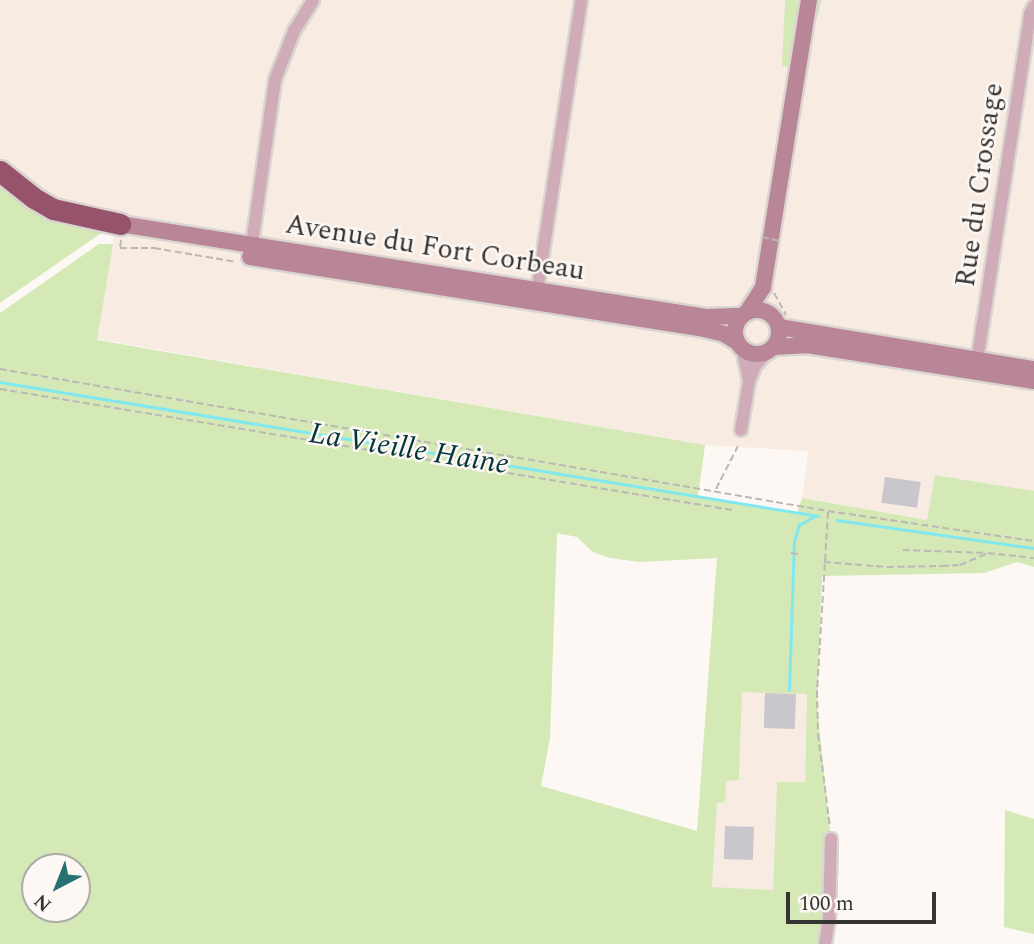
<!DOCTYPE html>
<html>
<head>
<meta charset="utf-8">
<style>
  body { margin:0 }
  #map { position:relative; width:1034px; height:944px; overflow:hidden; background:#fdf8f4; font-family:Spectral,serif }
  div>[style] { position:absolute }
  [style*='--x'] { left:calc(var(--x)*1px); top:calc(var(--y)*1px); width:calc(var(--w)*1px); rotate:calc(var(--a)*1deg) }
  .built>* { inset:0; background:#f7ebe2 }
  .green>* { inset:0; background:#d4e9b5 }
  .stream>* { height:2.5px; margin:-1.25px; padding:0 1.25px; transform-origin:1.25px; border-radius:1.25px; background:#82e8f0 }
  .building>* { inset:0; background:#c9c7cc; transform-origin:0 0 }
  .path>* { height:2px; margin-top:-1px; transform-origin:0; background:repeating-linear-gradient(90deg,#bcb8b5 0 7px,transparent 0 10.5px) }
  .roads { filter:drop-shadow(2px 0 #d9d5d1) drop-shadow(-2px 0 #d9d5d1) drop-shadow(0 2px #d9d5d1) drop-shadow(0 -2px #d9d5d1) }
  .street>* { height:12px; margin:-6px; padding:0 6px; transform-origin:6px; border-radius:6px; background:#cfacb7 }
  .secondary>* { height:16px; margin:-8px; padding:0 8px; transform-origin:8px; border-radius:8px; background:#b98697 }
  .secondary>.ring { margin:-8px; padding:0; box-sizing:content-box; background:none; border:16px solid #b98697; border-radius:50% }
  .highway>* { height:21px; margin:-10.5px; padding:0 10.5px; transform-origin:10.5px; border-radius:10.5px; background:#98536c }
  .path-bridge>* { height:2px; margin-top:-1px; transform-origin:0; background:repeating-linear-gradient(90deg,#bcb8b5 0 7px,transparent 0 10.5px) }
  span { translate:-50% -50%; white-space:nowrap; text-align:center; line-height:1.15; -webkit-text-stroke:5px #fdf8f4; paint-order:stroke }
  .street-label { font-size:28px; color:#363433 }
  .water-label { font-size:30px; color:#03373b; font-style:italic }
  .north { position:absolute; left:21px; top:853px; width:70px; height:70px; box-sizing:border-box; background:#fdf8f4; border:2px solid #adaaa7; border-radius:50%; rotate:222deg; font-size:19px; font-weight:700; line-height:28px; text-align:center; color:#363433 }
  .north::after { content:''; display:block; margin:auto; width:24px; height:32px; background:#277170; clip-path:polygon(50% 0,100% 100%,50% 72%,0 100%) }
  .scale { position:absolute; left:786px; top:892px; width:150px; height:32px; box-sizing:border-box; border:4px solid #363433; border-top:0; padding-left:9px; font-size:21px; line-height:24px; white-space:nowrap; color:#363433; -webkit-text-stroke:5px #fdf8f4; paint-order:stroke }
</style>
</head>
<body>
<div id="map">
  <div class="built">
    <i style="clip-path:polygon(0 0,1034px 0,1034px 491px,935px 475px,927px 520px,802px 498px,808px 451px,705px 445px,97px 339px,117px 218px,64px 204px,0 160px)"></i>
    <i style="clip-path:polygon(742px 691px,807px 694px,805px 783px,777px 782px,773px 890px,712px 887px,717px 802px,726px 781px,739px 780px)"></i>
  </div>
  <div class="green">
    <i style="clip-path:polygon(785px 0,822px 0,803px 69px,782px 66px)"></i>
    <i style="clip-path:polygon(0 179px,110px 227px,0 303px)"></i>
    <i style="clip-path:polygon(evenodd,99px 244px,113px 244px,97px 340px,705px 445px,698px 496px,797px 513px,802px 498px,927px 520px,935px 475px,1034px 491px,1034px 567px,1017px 562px,984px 573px,822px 576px,817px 705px,831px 839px,825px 944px,0 944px,0 313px,99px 244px,557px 533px,577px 537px,593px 552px,610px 558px,639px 562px,717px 558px,697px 831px,541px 786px,550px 738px,557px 533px,99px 244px,742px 692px,807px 694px,805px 782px,777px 782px,773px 890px,712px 887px,717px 803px,725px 802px,726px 781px,739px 780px,742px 692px,99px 244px,35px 867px,77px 867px,77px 909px,35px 909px,35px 867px)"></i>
    <i style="clip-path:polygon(1005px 810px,1034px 819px,1034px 934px,1004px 927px)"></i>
  </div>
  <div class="stream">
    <i style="--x:0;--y:382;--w:829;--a:9.3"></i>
    <i style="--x:837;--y:520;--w:199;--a:8.1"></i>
    <i style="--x:789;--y:690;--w:149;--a:-88.1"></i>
    <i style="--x:794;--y:541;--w:17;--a:-73"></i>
    <i style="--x:799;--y:525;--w:16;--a:-30"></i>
  </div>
  <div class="building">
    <i style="left:885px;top:477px;width:36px;height:26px;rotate:8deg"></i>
    <i style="left:765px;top:693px;width:31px;height:35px;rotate:2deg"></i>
    <i style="left:725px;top:826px;width:29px;height:33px;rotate:2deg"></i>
  </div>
  <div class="path">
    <i style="--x:121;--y:240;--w:8;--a:97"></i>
    <i style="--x:120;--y:248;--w:34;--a:0"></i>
    <i style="--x:154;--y:248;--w:84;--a:9.6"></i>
    <i style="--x:774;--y:293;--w:25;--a:61"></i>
    <i style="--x:0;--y:369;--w:840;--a:9.73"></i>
    <i style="--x:828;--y:511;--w:208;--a:8.3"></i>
    <i style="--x:0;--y:389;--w:742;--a:9.39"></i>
    <i style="--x:716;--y:489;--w:48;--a:-62.9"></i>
    <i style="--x:828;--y:512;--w:179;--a:93.5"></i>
    <i style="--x:817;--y:691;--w:43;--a:88.7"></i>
    <i style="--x:818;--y:734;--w:95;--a:82.7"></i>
    <i style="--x:903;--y:550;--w:84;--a:2"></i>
    <i style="--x:791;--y:553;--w:7;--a:8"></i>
    <i style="--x:824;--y:562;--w:63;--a:4.5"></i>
    <i style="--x:887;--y:567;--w:55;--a:-1"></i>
    <i style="--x:942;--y:566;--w:18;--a:-3"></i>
    <i style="--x:960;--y:565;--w:30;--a:-23"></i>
    <i style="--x:988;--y:553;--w:46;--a:6.2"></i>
  </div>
  <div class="roads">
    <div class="street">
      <i style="--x:251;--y:251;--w:173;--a:-82"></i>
      <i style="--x:275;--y:80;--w:53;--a:-68.8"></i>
      <i style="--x:294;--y:31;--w:36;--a:-58"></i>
      <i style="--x:536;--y:299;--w:302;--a:-81.4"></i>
      <i style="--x:742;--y:348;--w:33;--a:78"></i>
      <i style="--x:976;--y:368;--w:358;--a:-81.3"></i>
      <i style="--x:1030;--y:14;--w:9;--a:-63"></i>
      <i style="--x:741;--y:430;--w:50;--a:-80.7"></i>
      <i style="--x:749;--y:381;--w:16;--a:-68"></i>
      <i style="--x:755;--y:366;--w:20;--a:-49"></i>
      <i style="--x:825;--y:944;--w:24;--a:-81"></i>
      <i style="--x:829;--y:920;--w:81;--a:-88.6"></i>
    </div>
    <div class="secondary">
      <i style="--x:120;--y:224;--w:593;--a:9.02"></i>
      <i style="--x:706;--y:317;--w:36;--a:-2"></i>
      <i style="--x:250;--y:257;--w:460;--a:9"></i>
      <i style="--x:704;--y:329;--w:21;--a:14"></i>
      <i style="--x:724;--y:334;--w:15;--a:32"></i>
      <i class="ring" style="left:735px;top:310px;width:28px;height:28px"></i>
      <i style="--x:747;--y:312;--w:30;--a:-57"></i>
      <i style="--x:763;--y:287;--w:291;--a:-80.9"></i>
      <i style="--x:779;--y:327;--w:258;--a:9.4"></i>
      <i style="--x:774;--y:347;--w:33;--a:-3"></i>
      <i style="--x:807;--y:345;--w:230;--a:9"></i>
    </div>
    <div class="highway">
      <i style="--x:0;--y:171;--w:43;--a:38.5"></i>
      <i style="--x:34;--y:198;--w:22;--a:30"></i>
      <i style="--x:53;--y:209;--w:69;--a:12.6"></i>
    </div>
  </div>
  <div class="path-bridge">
    <i style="--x:762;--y:237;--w:18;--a:13"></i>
  </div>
  <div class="street-label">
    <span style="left:980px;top:185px;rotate:-82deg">Rue du Crossage</span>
    <span style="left:435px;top:248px;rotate:9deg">Avenue du Fort Corbeau</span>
  </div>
  <div class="water-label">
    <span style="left:409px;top:449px;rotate:9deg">La Vieille Haine</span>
  </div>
  <div class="north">N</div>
  <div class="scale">100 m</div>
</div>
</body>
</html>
